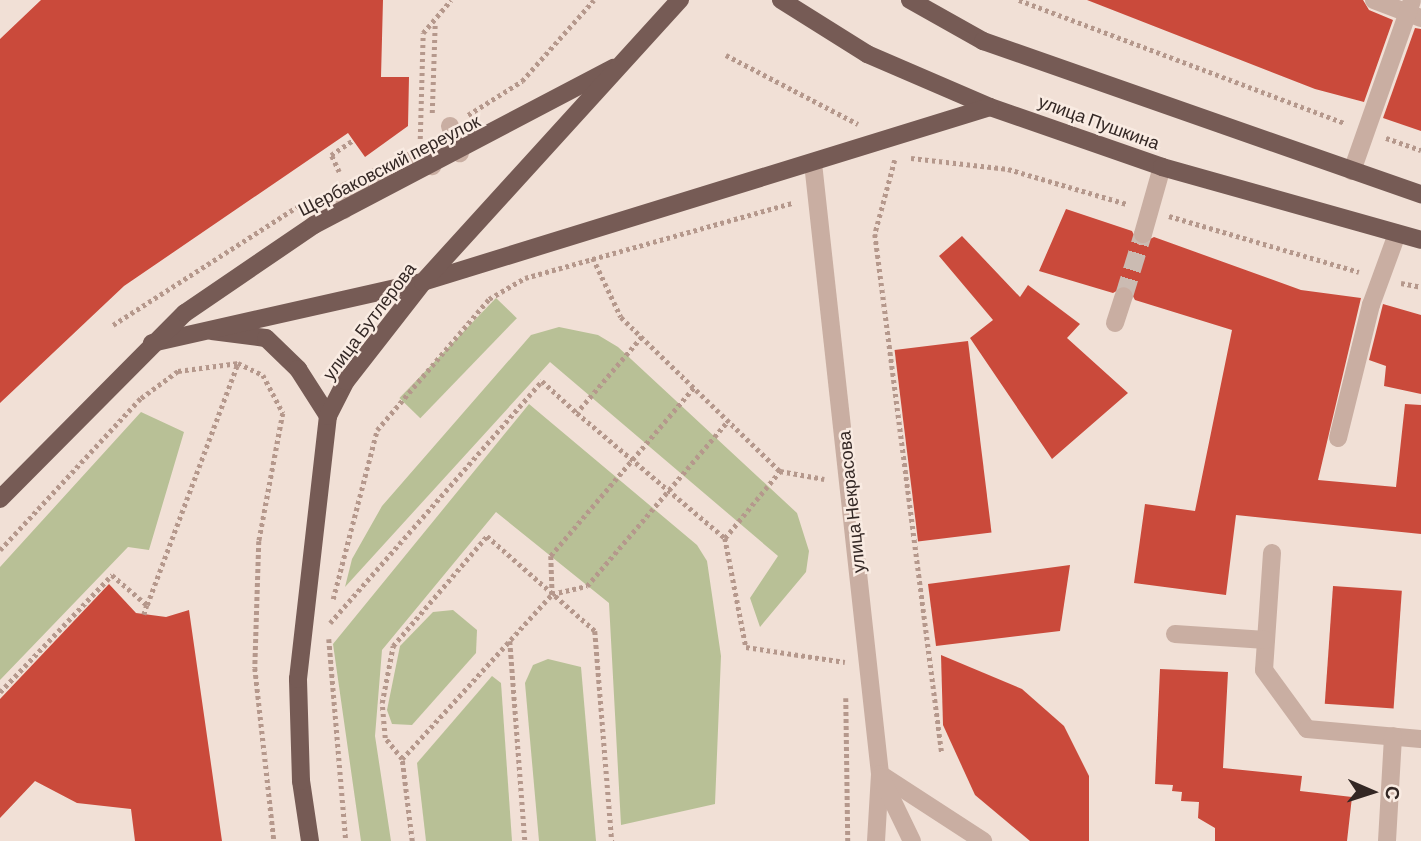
<!DOCTYPE html>
<html>
<head>
<meta charset="utf-8">
<style>
  body { margin:0 }
  #map { position:relative; width:1421px; height:841px; overflow:hidden; background:#f1e0d6; font-family:Barlow,sans-serif }
  div>[style] { position:absolute }
  [style*='--x'] { left:calc(var(--x)*1px); top:calc(var(--y)*1px); width:calc(var(--w)*1px); rotate:calc(var(--a)*1deg) }
  .green>* { inset:0; background:#b8c096; transform-origin:0 0 }
  .building>* { inset:0; background:#ca4a3b; transform-origin:0 0 }
  .minor-tunnel>* { height:18px; margin-top:-9px; transform-origin:0; background:repeating-linear-gradient(90deg,#cbbbb2 0 18px,transparent 0 27px) }
  .path>* { height:4.5px; margin-top:-2.25px; transform-origin:0; background:repeating-linear-gradient(90deg,#b5988c 0 3.5px,transparent 0 7px) }
  .minor>* { height:18px; margin:-9px; padding:0 9px; transform-origin:9px; border-radius:9px; background:#c9aea2 }
  .major>* { height:18px; margin:-9px; padding:0 9px; transform-origin:9px; border-radius:9px; background:#765b55 }
  span { translate:-50% -50%; white-space:nowrap; text-align:center; line-height:1.15; -webkit-text-stroke:5px #f9ebe2; paint-order:stroke }
  .street-label { font-size:18px; color:#332724 }
  .north { position:absolute; left:1337px; top:757px; width:70px; height:70px; -webkit-text-stroke:5px #f9ebe2; paint-order:stroke; rotate:93deg; font-size:19px; font-weight:700; line-height:28px; text-align:center; color:#332724 }
  .north::after { content:''; display:block; margin:auto; width:24px; height:32px; background:#332724; clip-path:polygon(50% 0,100% 100%,50% 72%,0 100%) }
</style>
</head>
<body>
<div id="map">
  <div class="green">
    <i style="left:496px;top:298px;width:29px;height:139px;rotate:44deg"></i>
    <i style="clip-path:polygon(559px 327px,598px 335px,618px 347px,797px 513px,809px 551px,806px 572px,760px 627px,750px 598px,778px 556px,550px 362px,345px 587px,352px 559px,382px 506px,531px 335px)"></i>
    <i style="clip-path:polygon(529px 404px,697px 545px,707px 561px,721px 656px,715px 804px,621px 825px,609px 603px,496px 512px,382px 650px,375px 736px,391px 841px,361px 841px,333px 644px)"></i>
    <i style="clip-path:polygon(141px 412px,184px 432px,149px 550px,128px 547px,0 680px,0 567px)"></i>
    <i style="clip-path:polygon(453px 610px,477px 630px,476px 653px,412px 725px,392px 724px,387px 710px,400px 646px,433px 612px)"></i>
    <i style="clip-path:polygon(548px 659px,581px 667px,596px 841px,539px 841px,525px 683px,533px 665px)"></i>
    <i style="clip-path:polygon(492px 676px,501px 683px,512px 841px,426px 841px,417px 763px)"></i>
  </div>
  <div class="building">
    <i style="clip-path:polygon(41px 0,383px 0,381px 77px,409px 77px,408px 126px,365px 157px,348px 133px,124px 286px,0 403px,0 39px)"></i>
    <i style="clip-path:polygon(1087px 0,1363px 0,1369px 10px,1393px 20px,1364px 102px,1315px 89px)"></i>
    <i style="clip-path:polygon(1415px 28px,1421px 29px,1421px 131px,1383px 118px)"></i>
    <i style="clip-path:polygon(1066px 209px,1132px 231px,1139px 245px,1154px 237px,1301px 290px,1361px 298px,1318px 480px,1396px 487px,1405px 404px,1421px 405px,1421px 534px,1236px 515px,1226px 595px,1134px 583px,1145px 504px,1195px 511px,1232px 330px,1135px 300px,1127px 285px,1113px 293px,1039px 271px)"></i>
    <i style="clip-path:polygon(962px 236px,1020px 297px,1028px 285px,1080px 324px,1067px 338px,1128px 393px,1052px 459px,970px 338px,993px 320px,939px 256px)"></i>
    <i style="clip-path:polygon(1383px 304px,1421px 315px,1421px 394px,1384px 386px,1386px 366px,1369px 360px)"></i>
    <i style="left:968px;top:341px;width:193px;height:74px;rotate:83deg"></i>
    <i style="clip-path:polygon(1070px 565px,1060px 631px,936px 646px,928px 584px)"></i>
    <i style="clip-path:polygon(109px 584px,136px 613px,166px 617px,189px 610px,222px 841px,135px 841px,131px 809px,77px 803px,35px 781px,0 818px,0 699px)"></i>
    <i style="left:1333px;top:586px;width:69px;height:118px;rotate:4deg"></i>
    <i style="clip-path:polygon(941px 655px,1022px 689px,1064px 726px,1089px 776px,1089px 841px,1030px 841px,975px 795px,943px 725px)"></i>
    <i style="clip-path:polygon(1160px 669px,1228px 672px,1223px 768px,1302px 776px,1300px 791px,1352px 797px,1347px 841px,1215px 841px,1215px 828px,1198px 818px,1199px 802px,1181px 801px,1182px 792px,1172px 791px,1173px 785px,1155px 784px)"></i>
  </div>
  <div class="minor-tunnel">
    <i style="--x:1124;--y:296;--w:65;--a:-73"></i>
  </div>
  <div class="path">
    <i style="--x:1019;--y:0;--w:348;--a:20.7"></i>
    <i style="--x:726;--y:55;--w:149;--a:27.6"></i>
    <i style="--x:432;--y:113;--w:89;--a:-88.1"></i>
    <i style="--x:468;--y:115;--w:64;--a:-32.2"></i>
    <i style="--x:522;--y:81;--w:108;--a:-48.4"></i>
    <i style="--x:1386;--y:138;--w:37;--a:19"></i>
    <i style="--x:420;--y:139;--w:106;--a:-88.4"></i>
    <i style="--x:423;--y:33;--w:43;--a:-49.7"></i>
    <i style="--x:911;--y:158;--w:98;--a:6.5"></i>
    <i style="--x:1008;--y:169;--w:124;--a:16.4"></i>
    <i style="--x:895;--y:160;--w:77;--a:105.1"></i>
    <i style="--x:875;--y:234;--w:524;--a:82.66"></i>
    <i style="--x:339;--y:172;--w:19;--a:-115"></i>
    <i style="--x:331;--y:155;--w:27;--a:-34"></i>
    <i style="--x:1169;--y:216;--w:198;--a:16.4"></i>
    <i style="--x:593;--y:258;--w:65;--a:64.6"></i>
    <i style="--x:621;--y:317;--w:221;--a:44.1"></i>
    <i style="--x:780;--y:471;--w:45;--a:10.3"></i>
    <i style="--x:1401;--y:283;--w:20;--a:11"></i>
    <i style="--x:113;--y:325;--w:237;--a:-32.7"></i>
    <i style="--x:642;--y:337;--w:100;--a:130.5"></i>
    <i style="--x:577;--y:413;--w:194;--a:40.2"></i>
    <i style="--x:725;--y:538;--w:87;--a:-50.6"></i>
    <i style="--x:694;--y:388;--w:221;--a:130.4"></i>
    <i style="--x:551;--y:556;--w:38;--a:88"></i>
    <i style="--x:552;--y:594;--w:36;--a:-13"></i>
    <i style="--x:587;--y:586;--w:217;--a:-49.5"></i>
    <i style="--x:725;--y:538;--w:111;--a:79.1"></i>
    <i style="--x:746;--y:647;--w:100;--a:8.6"></i>
    <i style="--x:0;--y:550;--w:207;--a:-47.2"></i>
    <i style="--x:141;--y:398;--w:46;--a:-36.1"></i>
    <i style="--x:178;--y:371;--w:61;--a:-7.6"></i>
    <i style="--x:238;--y:363;--w:28;--a:26"></i>
    <i style="--x:263;--y:375;--w:43;--a:62.2"></i>
    <i style="--x:283;--y:413;--w:130;--a:100.6"></i>
    <i style="--x:259;--y:541;--w:127;--a:91.8"></i>
    <i style="--x:255;--y:668;--w:174;--a:83.7"></i>
    <i style="--x:333;--y:599;--w:175;--a:-75.4"></i>
    <i style="--x:377;--y:430;--w:172;--a:-49.5"></i>
    <i style="--x:489;--y:299;--w:42;--a:-30.3"></i>
    <i style="--x:525;--y:278;--w:277;--a:-15.7"></i>
    <i style="--x:147;--y:605;--w:259;--a:-69.4"></i>
    <i style="--x:330;--y:623;--w:322;--a:-48.8"></i>
    <i style="--x:542;--y:381;--w:47;--a:42.4"></i>
    <i style="--x:329;--y:639;--w:203;--a:85.2"></i>
    <i style="--x:510;--y:641;--w:201;--a:85.7"></i>
    <i style="--x:0;--y:692;--w:162;--a:-46.3"></i>
    <i style="--x:112;--y:575;--w:46;--a:40.6"></i>
    <i style="--x:147;--y:605;--w:10;--a:107"></i>
    <i style="--x:846;--y:698;--w:143;--a:89.2"></i>
    <i style="--x:402;--y:759;--w:223;--a:-47.7"></i>
    <i style="--x:412;--y:841;--w:83;--a:-97"></i>
    <i style="--x:402;--y:759;--w:27;--a:-129"></i>
    <i style="--x:385;--y:738;--w:35;--a:-95"></i>
    <i style="--x:382;--y:703;--w:58;--a:-79.1"></i>
    <i style="--x:393;--y:646;--w:145;--a:-49.5"></i>
    <i style="--x:487;--y:536;--w:144;--a:41.3"></i>
    <i style="--x:595;--y:631;--w:211;--a:85.4"></i>
  </div>
  <div class="minor">
    <i style="--x:1374;--y:0;--w:50;--a:21"></i>
    <i style="--x:450;--y:126;--w:29;--a:70"></i>
    <i style="--x:813;--y:163;--w:615;--a:83.74"></i>
    <i style="--x:880;--y:774;--w:67;--a:93.4"></i>
    <i style="--x:1352;--y:171;--w:180;--a:-70.6"></i>
    <i style="--x:344;--y:210;--w:19;--a:-84"></i>
    <i style="--x:346;--y:191;--w:71;--a:-25.1"></i>
    <i style="--x:410;--y:161;--w:23;--a:13"></i>
    <i style="--x:1143;--y:234;--w:70;--a:-74.2"></i>
    <i style="--x:1115;--y:323;--w:28;--a:-72"></i>
    <i style="--x:1338;--y:438;--w:137;--a:-76.1"></i>
    <i style="--x:1371;--y:305;--w:76;--a:-69.9"></i>
    <i style="--x:1272;--y:553;--w:117;--a:93.9"></i>
    <i style="--x:1264;--y:670;--w:73;--a:53.9"></i>
    <i style="--x:1307;--y:729;--w:114;--a:5"></i>
    <i style="--x:1175;--y:634;--w:91;--a:3.8"></i>
    <i style="--x:880;--y:774;--w:123;--a:33"></i>
    <i style="--x:881;--y:777;--w:71;--a:64.2"></i>
    <i style="--x:1387;--y:841;--w:105;--a:-86.7"></i>
  </div>
  <div class="major">
    <i style="--x:781;--y:0;--w:102;--a:32.1"></i>
    <i style="--x:867;--y:54;--w:134;--a:23.3"></i>
    <i style="--x:990;--y:107;--w:182;--a:19.2"></i>
    <i style="--x:1162;--y:167;--w:269;--a:15.7"></i>
    <i style="--x:910;--y:0;--w:84;--a:29.3"></i>
    <i style="--x:983;--y:41;--w:464;--a:19.3"></i>
    <i style="--x:212;--y:331;--w:54;--a:7.4"></i>
    <i style="--x:266;--y:338;--w:45;--a:44.1"></i>
    <i style="--x:298;--y:369;--w:56;--a:57.4"></i>
    <i style="--x:152;--y:343;--w:278;--a:-12.7"></i>
    <i style="--x:423;--y:282;--w:593;--a:-17.15"></i>
    <i style="--x:0;--y:499;--w:262;--a:-45.2"></i>
    <i style="--x:185;--y:313;--w:156;--a:-34.3"></i>
    <i style="--x:314;--y:225;--w:338;--a:-27.7"></i>
    <i style="--x:310;--y:841;--w:61;--a:-98.5"></i>
    <i style="--x:301;--y:781;--w:102;--a:-91.7"></i>
    <i style="--x:298;--y:679;--w:265;--a:-83.5"></i>
    <i style="--x:328;--y:416;--w:39;--a:-63"></i>
    <i style="--x:346;--y:381;--w:125;--a:-52.1"></i>
    <i style="--x:423;--y:282;--w:382;--a:-47.7"></i>
  </div>
  <div class="street-label">
    <span style="left:1099px;top:122px;rotate:20deg">улица Пушкина</span>
    <span style="left:389px;top:165px;rotate:-27deg">Щербаковский переулок</span>
    <span style="left:369px;top:321px;rotate:-53deg">улица Бутлерова</span>
    <span style="left:851px;top:502px;rotate:-96deg">улица Некрасова</span>
  </div>
  <div class="north">С</div>
</div>
</body>
</html>
